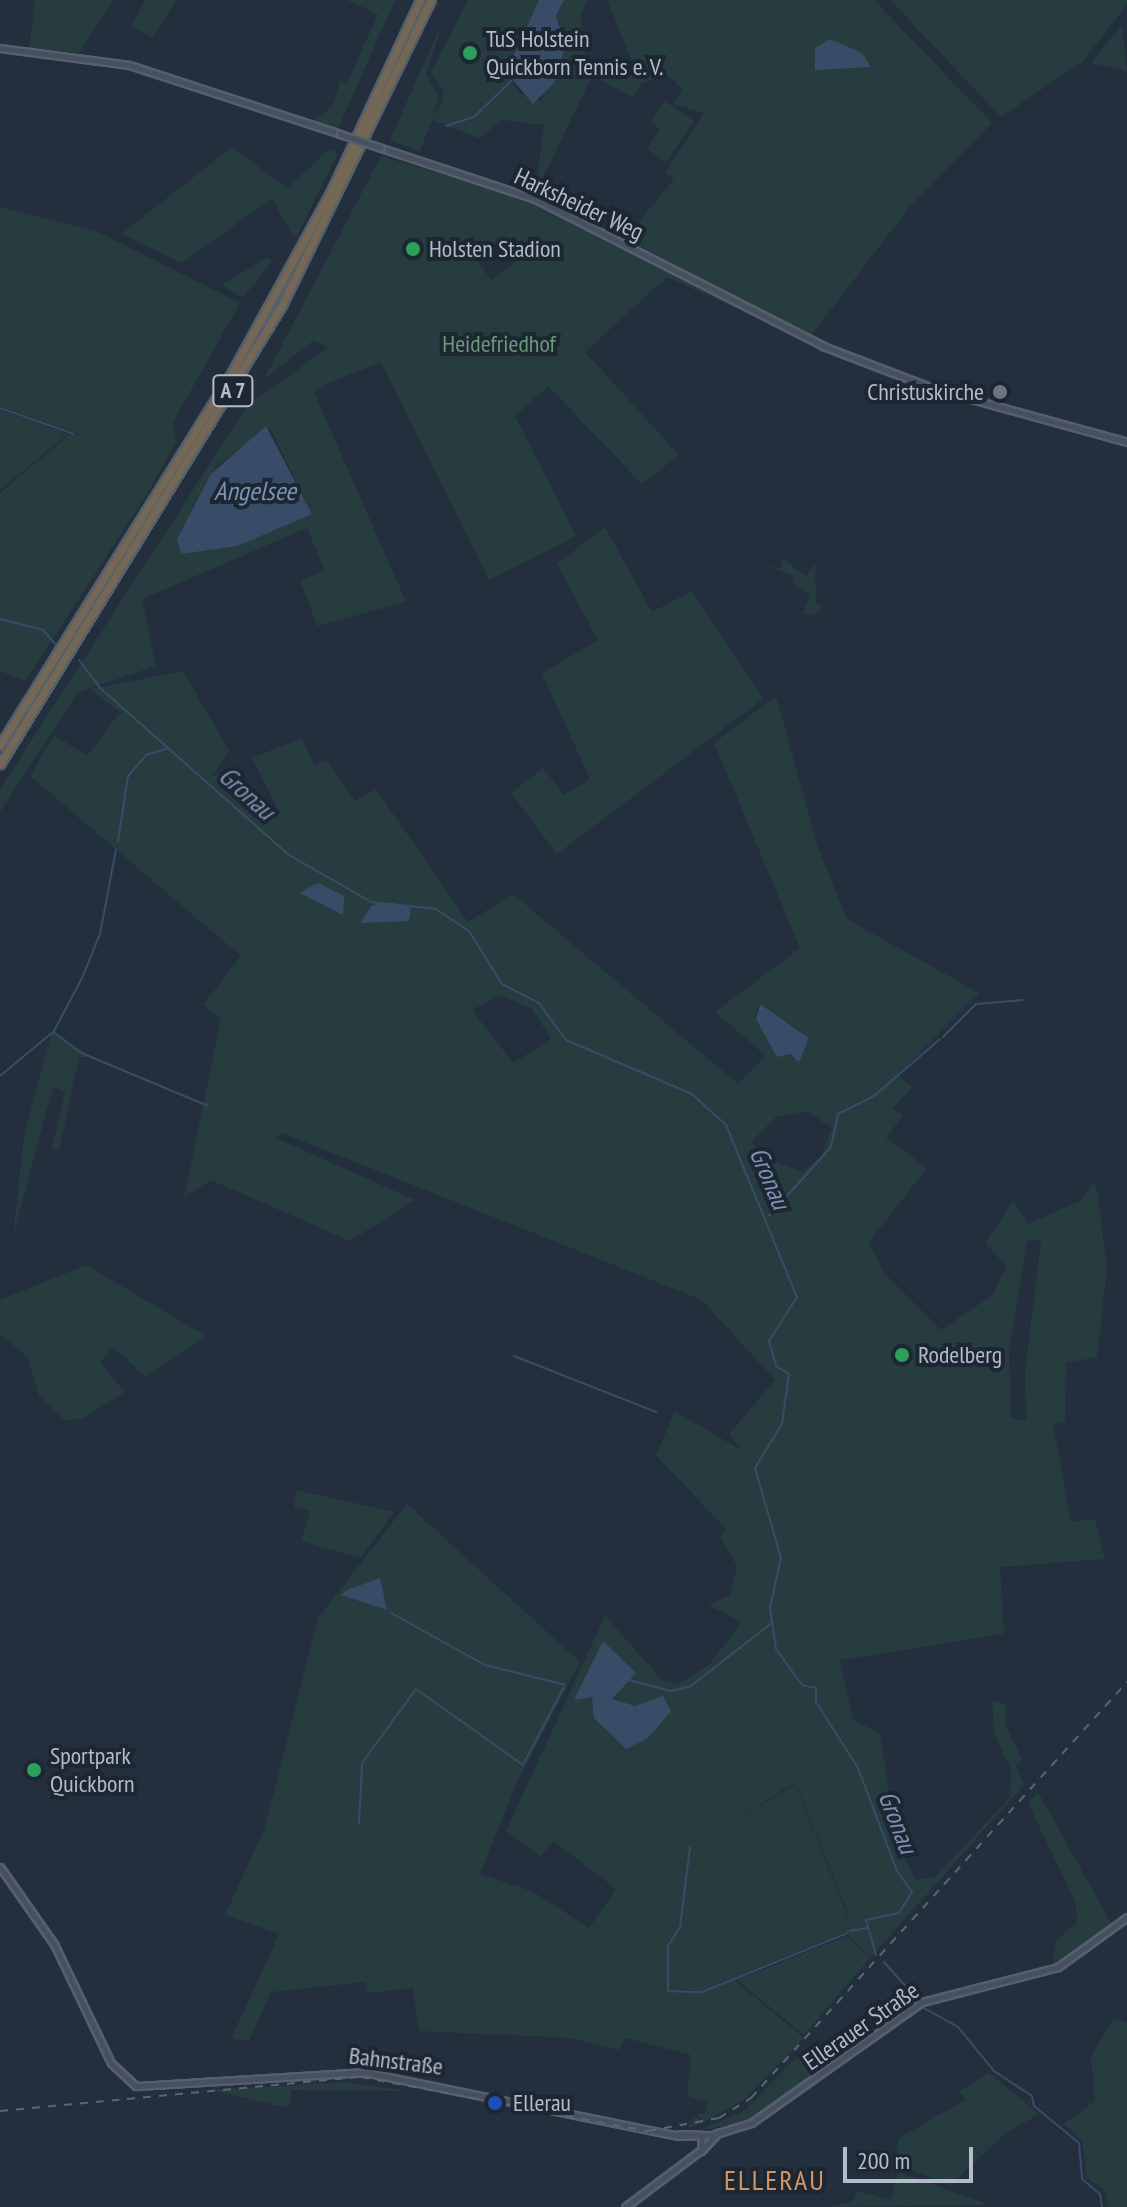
<!DOCTYPE html>
<html>
<head>
<meta charset="utf-8">
<style>
  body { margin:0 }
  #map { position:relative; width:1127px; height:2207px; overflow:hidden; background:#242f3e; font-family:"PT Sans Narrow",sans-serif }
  div>[style] { position:absolute }
  [style*='--x'] { left:calc(var(--x)*1px); top:calc(var(--y)*1px); width:calc(var(--w)*1px); rotate:calc(var(--a)*1deg) }
  .green>* { inset:0; background:#263c3f }
  .water>* { inset:0; background:#394c67 }
  .stream>* { height:2px; margin:-1px; padding:0 1px; transform-origin:1px; border-radius:1px; background:#394c67 }
  .roads { filter:drop-shadow(2px 0 #565f6c) drop-shadow(-2px 0 #565f6c) drop-shadow(0 2px #565f6c) drop-shadow(0 -2px #565f6c) }
  .secondary>* { height:5px; margin:-2.5px; padding:0 2.5px; transform-origin:2.5px; border-radius:2.5px; background:#465061 }
  .motorway>* { height:7px; margin:-3.5px; padding:0 3.5px; transform-origin:3.5px; border-radius:3.5px; background:#746855 }
  .rail>* { height:2px; margin-top:-1px; transform-origin:0; background:repeating-linear-gradient(90deg,#5a6575 0 8px,transparent 0 16px) }
  .bridges { filter:drop-shadow(2px 0 #565f6c) drop-shadow(-2px 0 #565f6c) drop-shadow(0 2px #565f6c) drop-shadow(0 -2px #565f6c) }
  .secondary-bridge>* { height:5px; margin:-2.5px; padding:0 2.5px; transform-origin:2.5px; border-radius:2.5px; background:#465061 }
  .dots>* { width:22px; height:22px; translate:-50% -50%; box-sizing:border-box; border:4px solid #1d2633; border-radius:50% }
  span { translate:-50% -50%; white-space:nowrap; text-align:center; line-height:1.15; -webkit-text-stroke:8px #1d2633; paint-order:stroke }
  .shield-label span { padding:2px 6px; background:#1d2633; border:2px solid; border-radius:6px; -webkit-text-stroke-width:0 }
  .shield-label { font-size:22px; color:#b4bcc9; font-weight:700 }
  .poi-label { font-size:24px; color:#b4bcc9 }
  .left { translate:0 -50%; text-align:left }
  .right { translate:-100% -50%; text-align:right }
  .street-label { font-size:24px; color:#b4bcc9 }
  .park-label { font-size:24px; color:#6b9a76 }
  .water-label { font-size:26px; color:#7c92b1; font-style:italic }
  .quarter-label { font-size:28px; color:#d59563; letter-spacing:2px }
  .scale { position:absolute; left:843px; top:2147px; width:130px; height:36px; box-sizing:border-box; border:4px solid #b4bcc9; border-top:0; padding-left:10px; font-size:24px; line-height:28px; white-space:nowrap; color:#b4bcc9; -webkit-text-stroke:6px #1d2633; paint-order:stroke }
</style>
</head>
<body>
<div id="map">
  <div class="green">
    <i style="clip-path:polygon(35px 0,114px 0,78px 53px,29px 48px)"></i>
    <i style="clip-path:polygon(146px 0,176px 0,153px 38px,131px 25px)"></i>
    <i style="clip-path:polygon(347px 0,395px 0,338px 129px,313px 120px,332px 107px,340px 82px,347px 83px,378px 14px)"></i>
    <i style="clip-path:polygon(468px 0,539px 0,506px 72px,519px 93px,541px 101px,566px 37px,556px 16px,564px 0,587px 0,580px 16px,583px 35px,576px 37px,595px 70px,535px 194px,544px 125px,502px 120px,479px 138px,432px 120px,420px 151px,390px 140px,444px 18px,426px 74px,439px 97px,432px 118px,441px 103px,444px 91px,431px 73px)"></i>
    <i style="clip-path:polygon(607px 0,874px 0,992px 123px,908px 209px,810px 337px,626px 238px,674px 179px,665px 172px,704px 113px,673px 104px,682px 89px,668px 75px,642px 83px,633px 98px,597px 78px,609px 59px,628px 62px,639px 78px)"></i>
    <i style="clip-path:polygon(890px 0,1127px 0,1127px 5px,1082px 62px,1001px 117px)"></i>
    <i style="clip-path:polygon(1122px 25px,1127px 71px,1091px 63px)"></i>
    <i style="clip-path:polygon(664px 101px,694px 121px,666px 162px,647px 149px,660px 129px,650px 122px)"></i>
    <i style="clip-path:polygon(232px 147px,287px 188px,330px 149px,338px 153px,298px 234px,293px 237px,272px 198px,182px 263px,121px 234px)"></i>
    <i style="clip-path:polygon(evenodd,381px 156px,521px 198px,742px 311px,667px 277px,585px 352px,679px 455px,642px 484px,548px 386px,515px 416px,576px 536px,489px 580px,381px 362px,324px 385px,314px 392px,406px 602px,317px 626px,300px 580px,325px 571px,307px 528px,142px 599px,156px 666px,78px 692px,0 812px,0 789px,248px 405px,328px 348px,314px 340px,264px 379px,381px 156px,510px 239px,523px 256px,491px 280px,477px 260px,510px 239px,381px 156px,270px 428px,312px 514px,238px 546px,181px 554px,178px 536px,216px 466px,270px 428px)"></i>
    <i style="clip-path:polygon(0 207px,98px 232px,240px 303px,173px 422px,176px 442px,146px 496px,25px 681px,0 671px,0 493px,70px 434px,81px 435px,0 406px)"></i>
    <i style="clip-path:polygon(266px 258px,273px 260px,243px 298px,222px 285px)"></i>
    <i style="clip-path:polygon(0 409px,68px 434px,0 490px)"></i>
    <i style="clip-path:polygon(605px 527px,652px 612px,692px 591px,763px 699px,557px 854px,511px 793px,543px 768px,564px 795px,590px 779px,542px 673px,598px 640px,557px 564px)"></i>
    <i style="clip-path:polygon(782px 558px,806px 576px,815px 563px,816px 602px,823px 607px,813px 615px,803px 614px,810px 595px,792px 583px,794px 576px,768px 566px,782px 568px)"></i>
    <i style="clip-path:polygon(evenodd,183px 671px,229px 751px,213px 776px,223px 773px,264px 821px,279px 812px,252px 758px,302px 738px,314px 766px,326px 760px,355px 801px,376px 789px,468px 922px,513px 894px,738px 1084px,766px 1056px,715px 1012px,800px 948px,714px 743px,776px 696px,818px 848px,847px 919px,979px 993px,898px 1075px,912px 1087px,893px 1108px,903px 1115px,886px 1138px,927px 1168px,869px 1242px,884px 1273px,941px 1330px,993px 1295px,1006px 1266px,985px 1243px,1013px 1201px,1028px 1224px,1080px 1201px,1094px 1183px,1097px 1189px,1107px 1269px,1097px 1357px,1066px 1363px,1065px 1421px,1053px 1424px,1071px 1522px,1095px 1519px,1105px 1559px,1000px 1567px,1004px 1634px,840px 1660px,853px 1720px,880px 1733px,892px 1812px,887px 1822px,916px 1880px,935px 1877px,1010px 1797px,1011px 1770px,994px 1733px,992px 1700px,1006px 1704px,1005px 1725px,1023px 1760px,1016px 1765px,1024px 1785px,871px 1957px,844px 1931px,847px 1911px,795px 1782px,732px 1823px,795px 1784px,846px 1912px,844px 1933px,701px 1991px,674px 1989px,702px 1993px,734px 1980px,804px 2038px,745px 2099px,701px 2124px,688px 2128px,694px 2117px,703px 2121px,696px 2113px,704px 2114px,708px 2102px,687px 2096px,691px 2055px,625px 2038px,619px 2050px,571px 2038px,419px 2031px,413px 1988px,368px 1993px,365px 1982px,271px 1992px,249px 2041px,231px 2039px,279px 1934px,225px 1915px,264px 1830px,318px 1618px,407px 1504px,580px 1662px,517px 1782px,480px 1874px,532px 1891px,589px 1928px,616px 1889px,554px 1841px,540px 1856px,506px 1831px,605px 1616px,662px 1680px,678px 1684px,708px 1666px,742px 1622px,708px 1605px,730px 1595px,737px 1566px,720px 1536px,726px 1529px,656px 1455px,675px 1411px,741px 1450px,729px 1434px,775px 1380px,702px 1300px,282px 1133px,276px 1138px,415px 1200px,350px 1241px,211px 1180px,184px 1197px,221px 1019px,203px 1005px,241px 956px,30px 776px,54px 735px,87px 756px,120px 712px,90px 689px,183px 671px,501px 995px,532px 1009px,551px 1039px,513px 1063px,472px 1010px,501px 995px,183px 671px,758px 1004px,801px 1031px,800px 1062px,770px 1041px,756px 1019px,758px 1004px,183px 671px,808px 1112px,832px 1128px,822px 1155px,803px 1172px,763px 1158px,752px 1141px,776px 1117px,808px 1112px,183px 671px,1041px 1240px,1025px 1371px,1026px 1421px,1011px 1418px,1009px 1352px,1027px 1241px,1041px 1240px)"></i>
    <i style="clip-path:polygon(52px 1031px,93px 1057px,79px 1057px,59px 1150px,52px 1149px,65px 1091px,53px 1087px,13px 1236px,24px 1136px)"></i>
    <i style="clip-path:polygon(86px 1265px,206px 1336px,146px 1377px,113px 1347px,100px 1362px,125px 1392px,82px 1419px,64px 1420px,39px 1396px,28px 1358px,0 1334px,0 1300px)"></i>
    <i style="clip-path:polygon(296px 1490px,395px 1512px,360px 1558px,301px 1541px,310px 1511px,294px 1507px)"></i>
    <i style="clip-path:polygon(1038px 1792px,1112px 1925px,1059px 1964px,1053px 1964px,1056px 1941px,1077px 1922px,1075px 1901px,1028px 1803px)"></i>
    <i style="clip-path:polygon(847px 1936px,870px 1958px,804px 2035px,737px 1980px)"></i>
    <i style="clip-path:polygon(1114px 2018px,1127px 2023px,1127px 2207px,1109px 2207px,1104px 2189px,1087px 2178px,1082px 2141px,1064px 2124px,1095px 2101px,1091px 2056px)"></i>
    <i style="clip-path:polygon(809px 2045px,828px 2070px,748px 2121px,694px 2132px,744px 2111px)"></i>
    <i style="clip-path:polygon(989px 2073px,1039px 2114px,1004px 2134px,951px 2185px,894px 2164px,899px 2138px,965px 2100px,960px 2091px)"></i>
    <i style="clip-path:polygon(346px 2082px,406px 2091px,292px 2090px,288px 2108px,212px 2090px)"></i>
    <i style="clip-path:polygon(899px 2172px,989px 2205px,830px 2207px,853px 2201px,858px 2191px,890px 2200px)"></i>
  </div>
  <div class="water">
    <i style="clip-path:polygon(539px 0,564px 0,556px 16px,566px 45px,554px 83px,533px 104px,506px 72px)"></i>
    <i style="clip-path:polygon(830px 39px,862px 53px,871px 67px,815px 70px,815px 48px)"></i>
    <i style="clip-path:polygon(266px 426px,312px 514px,238px 546px,181px 554px,177px 539px,211px 474px)"></i>
    <i style="clip-path:polygon(318px 883px,344px 896px,343px 915px,299px 893px)"></i>
    <i style="clip-path:polygon(392px 903px,411px 908px,409px 921px,360px 923px,372px 905px)"></i>
    <i style="clip-path:polygon(760px 1004px,809px 1038px,799px 1062px,790px 1054px,777px 1057px,756px 1019px)"></i>
    <i style="clip-path:polygon(380px 1578px,387px 1610px,341px 1595px,347px 1590px)"></i>
    <i style="clip-path:polygon(603px 1641px,636px 1673px,612px 1699px,635px 1706px,663px 1696px,671px 1711px,648px 1738px,626px 1749px,594px 1718px,592px 1697px,574px 1700px)"></i>
  </div>
  <div class="stream">
    <i style="--x:446;--y:126;--w:29;--a:-18"></i>
    <i style="--x:474;--y:117;--w:52;--a:-44.2"></i>
    <i style="--x:0;--y:408;--w:78;--a:19.4"></i>
    <i style="--x:0;--y:619;--w:44;--a:14.3"></i>
    <i style="--x:43;--y:630;--w:20;--a:49"></i>
    <i style="--x:79;--y:660;--w:34;--a:53"></i>
    <i style="--x:99;--y:687;--w:254;--a:41.5"></i>
    <i style="--x:289;--y:855;--w:95;--a:29.8"></i>
    <i style="--x:371;--y:902;--w:65;--a:6.1"></i>
    <i style="--x:436;--y:909;--w:40;--a:34"></i>
    <i style="--x:469;--y:931;--w:62;--a:58.1"></i>
    <i style="--x:502;--y:984;--w:42;--a:27.2"></i>
    <i style="--x:539;--y:1003;--w:46;--a:53.9"></i>
    <i style="--x:566;--y:1040;--w:137;--a:23.2"></i>
    <i style="--x:692;--y:1094;--w:46;--a:42.4"></i>
    <i style="--x:726;--y:1125;--w:186;--a:67.6"></i>
    <i style="--x:797;--y:1297;--w:52;--a:122.5"></i>
    <i style="--x:769;--y:1341;--w:26;--a:74"></i>
    <i style="--x:776;--y:1366;--w:15;--a:32"></i>
    <i style="--x:789;--y:1374;--w:50;--a:98"></i>
    <i style="--x:782;--y:1424;--w:52;--a:121.5"></i>
    <i style="--x:755;--y:1468;--w:94;--a:73.9"></i>
    <i style="--x:781;--y:1558;--w:51;--a:102.4"></i>
    <i style="--x:770;--y:1608;--w:41;--a:81.7"></i>
    <i style="--x:776;--y:1649;--w:44;--a:54.2"></i>
    <i style="--x:802;--y:1685;--w:14;--a:12"></i>
    <i style="--x:816;--y:1688;--w:14;--a:90"></i>
    <i style="--x:816;--y:1702;--w:78;--a:57.5"></i>
    <i style="--x:858;--y:1768;--w:110;--a:69.3"></i>
    <i style="--x:897;--y:1871;--w:26;--a:54"></i>
    <i style="--x:912;--y:1892;--w:25;--a:122"></i>
    <i style="--x:899;--y:1913;--w:34;--a:168"></i>
    <i style="--x:866;--y:1920;--w:36;--a:74"></i>
    <i style="--x:118;--y:842;--w:67;--a:-81.4"></i>
    <i style="--x:128;--y:776;--w:28;--a:-49"></i>
    <i style="--x:146;--y:755;--w:24;--a:-17"></i>
    <i style="--x:55;--y:1033;--w:31;--a:38"></i>
    <i style="--x:79;--y:1052;--w:140;--a:22.7"></i>
    <i style="--x:943;--y:1037;--w:47;--a:-45"></i>
    <i style="--x:976;--y:1004;--w:47;--a:-4.9"></i>
    <i style="--x:0;--y:1076;--w:70;--a:-39.8"></i>
    <i style="--x:54;--y:1031;--w:60;--a:-62.2"></i>
    <i style="--x:82;--y:978;--w:48;--a:-67.8"></i>
    <i style="--x:100;--y:934;--w:86;--a:-79.3"></i>
    <i style="--x:769;--y:1216;--w:93;--a:-48.1"></i>
    <i style="--x:831;--y:1147;--w:34;--a:-78"></i>
    <i style="--x:838;--y:1114;--w:40;--a:-26.6"></i>
    <i style="--x:874;--y:1096;--w:87;--a:-40.8"></i>
    <i style="--x:514;--y:1356;--w:153;--a:21.5"></i>
    <i style="--x:391;--y:1613;--w:107;--a:29"></i>
    <i style="--x:485;--y:1665;--w:82;--a:14"></i>
    <i style="--x:629;--y:1680;--w:43;--a:14.7"></i>
    <i style="--x:671;--y:1691;--w:21;--a:-14"></i>
    <i style="--x:691;--y:1686;--w:104;--a:-38"></i>
    <i style="--x:359;--y:1823;--w:60;--a:-87.1"></i>
    <i style="--x:362;--y:1763;--w:92;--a:-53.9"></i>
    <i style="--x:416;--y:1689;--w:131;--a:35.4"></i>
    <i style="--x:523;--y:1765;--w:88;--a:-62.3"></i>
    <i style="--x:690;--y:1847;--w:81;--a:97.1"></i>
    <i style="--x:680;--y:1927;--w:22;--a:122"></i>
    <i style="--x:668;--y:1946;--w:45;--a:90"></i>
    <i style="--x:668;--y:1991;--w:34;--a:2"></i>
    <i style="--x:702;--y:1992;--w:157;--a:-22"></i>
    <i style="--x:850;--y:1931;--w:17;--a:-10"></i>
    <i style="--x:884;--y:1962;--w:50;--a:48.3"></i>
    <i style="--x:922;--y:2007;--w:41;--a:29.1"></i>
    <i style="--x:958;--y:2027;--w:57;--a:50.7"></i>
    <i style="--x:994;--y:2071;--w:45;--a:33.3"></i>
    <i style="--x:1032;--y:2096;--w:10;--a:79"></i>
    <i style="--x:1034;--y:2106;--w:58;--a:39.4"></i>
    <i style="--x:1079;--y:2143;--w:36;--a:85"></i>
    <i style="--x:1082;--y:2179;--w:23;--a:40"></i>
    <i style="--x:1100;--y:2194;--w:13;--a:81"></i>
  </div>
  <div class="roads">
    <div class="secondary">
      <i style="--x:0;--y:48;--w:130;--a:7.5"></i>
      <i style="--x:129;--y:65;--w:222;--a:18.1"></i>
      <i style="--x:381;--y:148;--w:162;--a:18.3"></i>
      <i style="--x:535;--y:199;--w:323;--a:27"></i>
      <i style="--x:823;--y:346;--w:120;--a:21"></i>
      <i style="--x:935;--y:389;--w:199;--a:15.4"></i>
      <i style="--x:0;--y:1867;--w:94;--a:55"></i>
      <i style="--x:54;--y:1944;--w:132;--a:64.4"></i>
      <i style="--x:111;--y:2063;--w:34;--a:43"></i>
      <i style="--x:136;--y:2086;--w:228;--a:-3.5"></i>
      <i style="--x:364;--y:2072;--w:321;--a:11.5"></i>
      <i style="--x:679;--y:2136;--w:26;--a:-2"></i>
      <i style="--x:679;--y:2134;--w:33;--a:2"></i>
      <i style="--x:712;--y:2135;--w:41;--a:-17.1"></i>
      <i style="--x:751;--y:2123;--w:209;--a:-35.3"></i>
      <i style="--x:922;--y:2002;--w:140;--a:-14.4"></i>
      <i style="--x:1058;--y:1967;--w:85;--a:-35.9"></i>
      <i style="--x:701;--y:2151;--w:25;--a:-47"></i>
      <i style="--x:625;--y:2207;--w:95;--a:-36.9"></i>
      <i style="--x:701;--y:2150;--w:14;--a:-86"></i>
    </div>
    <div class="motorway">
      <i style="--x:0;--y:745;--w:439;--a:-58.1"></i>
      <i style="--x:232;--y:372;--w:209;--a:-61.3"></i>
      <i style="--x:332;--y:189;--w:208;--a:-65"></i>
      <i style="--x:0;--y:764;--w:539;--a:-58.43"></i>
      <i style="--x:282;--y:305;--w:339;--a:-64"></i>
    </div>
  </div>
  <div class="rail">
    <i style="--x:0;--y:2111;--w:363;--a:-5.4"></i>
    <i style="--x:361;--y:2077;--w:292;--a:10.7"></i>
    <i style="--x:648;--y:2131;--w:72;--a:-10.4"></i>
    <i style="--x:719;--y:2118;--w:38;--a:-32"></i>
    <i style="--x:751;--y:2098;--w:561;--a:-47.89"></i>
  </div>
  <div class="bridges">
    <div class="secondary-bridge">
      <i style="--x:340;--y:134;--w:43;--a:18.9"></i>
    </div>
  </div>
  <div class="dots">
    <i style="left:470px;top:53px;background:#2e9e5b"></i>
    <i style="left:413px;top:249px;background:#2e9e5b"></i>
    <i style="left:1000px;top:392px;background:#6b7280"></i>
    <i style="left:902px;top:1355px;background:#2e9e5b"></i>
    <i style="left:34px;top:1770px;background:#2e9e5b"></i>
    <i style="left:495px;top:2103px;background:#1a4fb4"></i>
  </div>
  <div class="shield-label">
    <span style="left:233px;top:391px">A 7</span>
  </div>
  <div class="poi-label">
    <span class="left" style="left:486px;top:53px">TuS Holstein<br>Quickborn Tennis e. V.</span>
    <span class="left" style="left:429px;top:249px">Holsten Stadion</span>
    <span class="right" style="left:984px;top:392px">Christuskirche</span>
    <span class="left" style="left:918px;top:1355px">Rodelberg</span>
    <span class="left" style="left:50px;top:1770px">Sportpark<br>Quickborn</span>
    <span class="left" style="left:513px;top:2103px">Ellerau</span>
  </div>
  <div class="street-label">
    <span style="left:579px;top:204px;rotate:25deg">Harksheider Weg</span>
    <span style="left:861px;top:2026px;rotate:-35deg">Ellerauer Straße</span>
    <span style="left:396px;top:2061px;rotate:7deg">Bahnstraße</span>
  </div>
  <div class="park-label">
    <span style="left:499px;top:344px">Heidefriedhof</span>
  </div>
  <div class="water-label">
    <span style="left:255px;top:491px">Angelsee</span>
    <span style="left:247px;top:793px;rotate:42deg">Gronau</span>
    <span style="left:770px;top:1178px;rotate:67deg">Gronau</span>
    <span style="left:898px;top:1822px;rotate:69deg">Gronau</span>
  </div>
  <div class="quarter-label">
    <span style="left:775px;top:2180px">ELLERAU</span>
  </div>
  <div class="scale">200 m</div>
</div>
</body>
</html>
